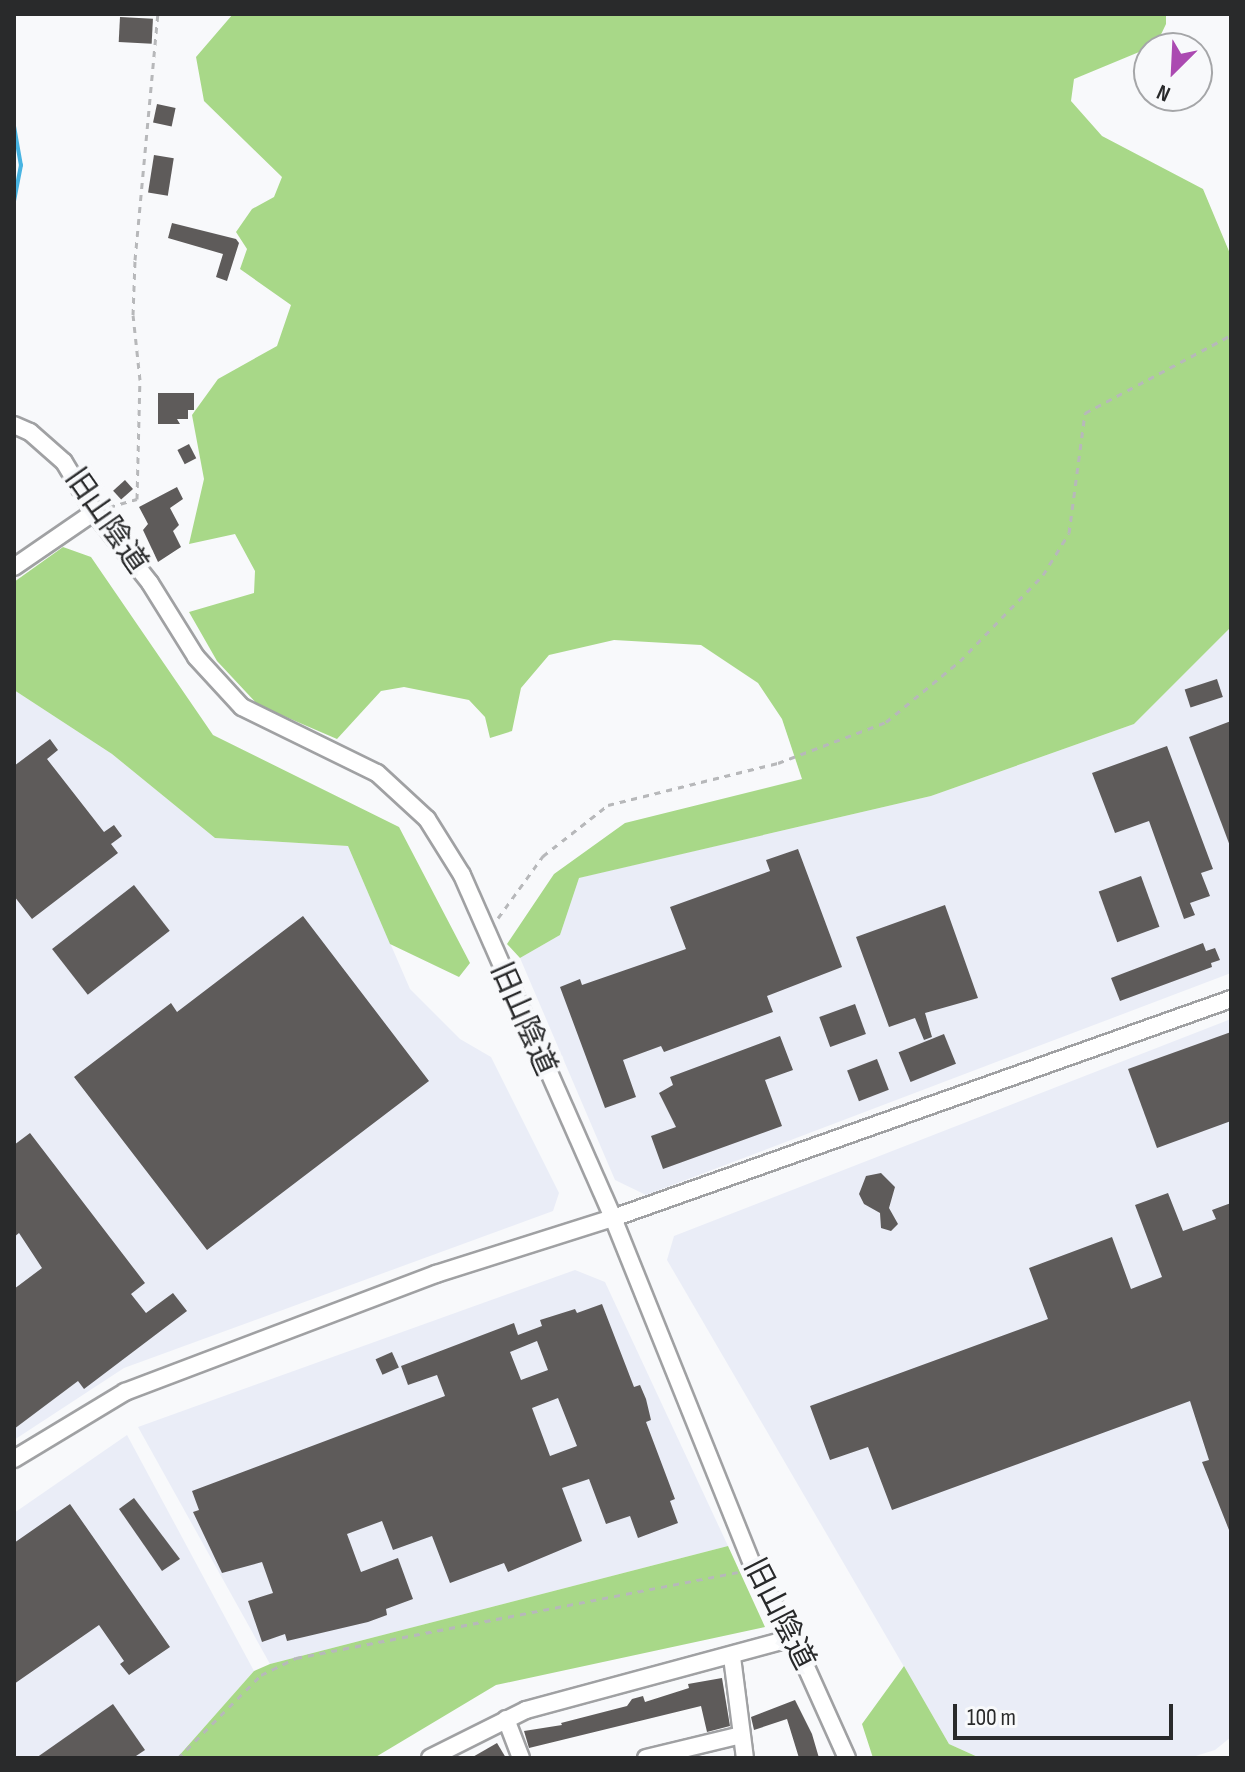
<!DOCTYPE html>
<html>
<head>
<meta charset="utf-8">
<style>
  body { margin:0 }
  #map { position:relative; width:1245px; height:1772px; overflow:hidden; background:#f8f9fb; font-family:"Sofia Sans Condensed","Noto Sans JP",sans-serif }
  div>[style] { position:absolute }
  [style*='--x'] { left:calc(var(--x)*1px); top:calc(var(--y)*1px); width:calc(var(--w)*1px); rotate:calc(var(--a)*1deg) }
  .built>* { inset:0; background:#eaedf7 }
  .forest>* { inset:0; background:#a8d888 }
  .stream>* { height:4px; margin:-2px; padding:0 2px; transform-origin:2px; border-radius:2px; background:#48b4e2 }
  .building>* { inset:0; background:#5e5b5a; transform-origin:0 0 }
  .path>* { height:3px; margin-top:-1.5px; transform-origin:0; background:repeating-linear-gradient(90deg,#b7b8ba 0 6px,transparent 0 12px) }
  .roads { filter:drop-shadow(2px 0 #a0a1a3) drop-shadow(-2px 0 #a0a1a3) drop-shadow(0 2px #a0a1a3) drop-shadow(0 -2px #a0a1a3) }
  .minor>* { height:16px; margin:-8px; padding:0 8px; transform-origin:8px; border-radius:8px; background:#fff }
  span { translate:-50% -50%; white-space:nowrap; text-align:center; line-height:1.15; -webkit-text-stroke:8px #f8f9fb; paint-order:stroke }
  .street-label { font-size:30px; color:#292a2b }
  .frame { position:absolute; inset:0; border:16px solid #292a2b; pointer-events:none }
  .north { position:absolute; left:1133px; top:32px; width:80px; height:80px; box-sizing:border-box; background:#f8f9fb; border:2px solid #a5a6a8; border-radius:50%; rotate:204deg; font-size:22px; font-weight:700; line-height:32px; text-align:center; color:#292a2b }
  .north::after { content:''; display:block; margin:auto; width:28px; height:36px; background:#ab4ab1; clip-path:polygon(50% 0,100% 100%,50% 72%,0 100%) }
  .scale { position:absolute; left:953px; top:1704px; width:220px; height:36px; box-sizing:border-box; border:4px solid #292a2b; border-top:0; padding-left:10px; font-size:24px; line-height:28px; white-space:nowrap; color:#292a2b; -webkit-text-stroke:6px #f8f9fb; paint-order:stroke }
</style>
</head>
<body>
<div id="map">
  <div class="built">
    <i style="clip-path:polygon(1231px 627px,1231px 973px,646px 1195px,615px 1180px,520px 958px,560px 935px,578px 878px,931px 796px,1134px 724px)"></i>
    <i style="clip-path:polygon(14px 690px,112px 754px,215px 838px,348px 846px,410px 989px,460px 1039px,491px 1057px,559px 1193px,553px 1211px,124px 1368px,14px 1440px)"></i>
    <i style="clip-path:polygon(1231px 1019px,1231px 1737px,1215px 1750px,1189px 1758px,980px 1758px,949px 1744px,667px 1260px,674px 1236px)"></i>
    <i style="clip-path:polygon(575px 1270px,605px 1282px,728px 1546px,270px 1664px,138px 1427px)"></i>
    <i style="clip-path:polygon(127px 1435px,254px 1671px,177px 1758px,14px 1758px,14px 1513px)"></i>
  </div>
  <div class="forest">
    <i style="clip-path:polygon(233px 14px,1166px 14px,1166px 24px,1156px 45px,1074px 79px,1071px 101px,1102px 136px,1203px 189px,1231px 256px,1231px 627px,1134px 724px,931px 796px,579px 878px,560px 935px,520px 958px,507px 944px,554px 874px,625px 823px,802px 779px,782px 719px,758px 683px,701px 645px,614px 640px,549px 655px,521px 688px,512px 731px,490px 738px,485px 717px,469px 700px,404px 687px,381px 691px,337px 739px,258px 705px,217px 661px,189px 612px,254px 593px,255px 571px,235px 534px,189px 544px,204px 479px,192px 415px,218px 379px,277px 346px,291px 305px,240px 269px,247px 249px,236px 232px,252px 209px,274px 197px,282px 177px,204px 101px,196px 57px)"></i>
    <i style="clip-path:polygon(63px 547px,91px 557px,213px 735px,399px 827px,470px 963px,459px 977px,390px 944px,348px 846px,215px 838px,112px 754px,14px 690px,14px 582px)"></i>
    <i style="clip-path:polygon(728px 1546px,765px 1627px,496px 1685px,374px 1758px,177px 1758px,254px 1671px,270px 1664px)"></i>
    <i style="clip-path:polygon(904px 1666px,949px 1744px,980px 1758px,873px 1758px,862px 1724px)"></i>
  </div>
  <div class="stream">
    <i style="--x:14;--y:126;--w:40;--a:80"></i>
    <i style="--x:21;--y:165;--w:37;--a:101"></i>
  </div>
  <div class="building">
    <i style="left:120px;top:17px;width:33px;height:25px;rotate:3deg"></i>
    <i style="left:157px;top:104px;width:19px;height:19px;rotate:12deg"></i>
    <i style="left:154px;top:155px;width:20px;height:38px;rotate:9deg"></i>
    <i style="clip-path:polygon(172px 223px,236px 239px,239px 243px,227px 281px,216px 277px,223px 254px,168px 238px)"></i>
    <i style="clip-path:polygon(158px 393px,194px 393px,194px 410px,188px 410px,188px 419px,177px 419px,180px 424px,158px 424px)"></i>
    <i style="left:189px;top:444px;width:16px;height:13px;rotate:63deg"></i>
    <i style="left:125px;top:480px;width:12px;height:16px;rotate:48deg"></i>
    <i style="clip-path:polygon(177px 487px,183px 499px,170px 508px,179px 525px,173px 531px,181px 547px,158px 562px,143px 530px,148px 524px,139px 507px)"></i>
    <i style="left:1217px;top:679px;width:19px;height:34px;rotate:72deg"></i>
    <i style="clip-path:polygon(1231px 721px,1231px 846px,1230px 846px,1189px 737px)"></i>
    <i style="clip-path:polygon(50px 739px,58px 750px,47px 759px,104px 832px,114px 825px,122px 836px,111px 844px,118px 853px,32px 919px,14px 896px,14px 766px)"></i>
    <i style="clip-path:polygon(1167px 746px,1213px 869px,1201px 873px,1210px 896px,1190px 903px,1195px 915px,1184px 919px,1149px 821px,1115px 833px,1092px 773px)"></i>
    <i style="clip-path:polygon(798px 849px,842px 967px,767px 996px,773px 1012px,664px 1052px,661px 1046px,623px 1060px,636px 1097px,605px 1108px,560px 987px,580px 979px,582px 985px,686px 949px,670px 907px,770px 871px,766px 860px)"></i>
    <i style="left:1141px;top:876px;width:54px;height:45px;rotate:70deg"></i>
    <i style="left:134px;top:885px;width:58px;height:104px;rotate:52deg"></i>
    <i style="clip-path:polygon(945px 905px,978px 998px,925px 1013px,932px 1037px,924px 1040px,915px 1018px,889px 1027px,856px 937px)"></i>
    <i style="clip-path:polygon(303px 916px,429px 1081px,207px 1250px,74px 1077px,171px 1003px,177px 1012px)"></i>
    <i style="clip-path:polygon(1203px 943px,1206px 951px,1215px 948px,1220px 960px,1211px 963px,1212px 967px,1120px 1001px,1111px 978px)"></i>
    <i style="left:855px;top:1004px;width:32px;height:38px;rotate:70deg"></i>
    <i style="clip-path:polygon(1231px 1032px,1231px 1121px,1157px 1148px,1128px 1069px)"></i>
    <i style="left:944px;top:1034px;width:32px;height:49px;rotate:68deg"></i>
    <i style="clip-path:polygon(780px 1036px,793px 1070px,765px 1080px,782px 1126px,663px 1169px,651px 1136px,676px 1127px,659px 1093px,673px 1085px,670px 1077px)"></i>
    <i style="left:877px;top:1059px;width:33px;height:32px;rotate:69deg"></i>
    <i style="clip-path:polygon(30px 1133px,145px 1283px,131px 1294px,146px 1313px,173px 1293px,187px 1311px,84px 1389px,78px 1381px,14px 1429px,14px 1289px,42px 1268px,19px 1233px,14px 1237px,14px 1145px)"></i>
    <i style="clip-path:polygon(881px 1173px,895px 1187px,889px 1208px,898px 1224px,891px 1231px,881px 1228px,880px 1213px,864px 1204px,859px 1194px,866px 1176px)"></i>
    <i style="clip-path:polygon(1168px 1193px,1183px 1231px,1216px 1219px,1212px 1210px,1231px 1203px,1231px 1535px,1202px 1462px,1209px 1460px,1190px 1401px,892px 1510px,868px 1447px,830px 1460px,810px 1406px,1048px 1319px,1029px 1268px,1112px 1237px,1131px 1289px,1162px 1277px,1135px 1205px)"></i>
    <i style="clip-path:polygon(evenodd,602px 1304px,634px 1387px,640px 1385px,646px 1399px,651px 1420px,646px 1422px,675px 1499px,670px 1501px,678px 1523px,638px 1538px,630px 1516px,606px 1524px,589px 1479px,562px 1488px,582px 1541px,508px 1572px,504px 1563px,450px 1583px,432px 1536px,393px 1550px,382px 1521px,347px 1534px,361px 1572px,398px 1558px,413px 1599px,386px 1609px,387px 1615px,368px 1622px,287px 1641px,285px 1634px,262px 1642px,248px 1601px,273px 1593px,262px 1562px,222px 1573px,193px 1512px,199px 1510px,192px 1491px,445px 1396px,437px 1375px,408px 1385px,401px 1366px,514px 1323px,518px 1335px,542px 1326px,540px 1320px,575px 1309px,577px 1313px,602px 1304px,537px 1341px,548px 1370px,521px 1380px,510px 1352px,537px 1341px,602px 1304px,558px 1398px,577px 1446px,550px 1456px,532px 1408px,558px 1398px)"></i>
    <i style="left:392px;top:1352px;width:17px;height:18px;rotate:66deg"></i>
    <i style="clip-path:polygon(134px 1498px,180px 1559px,162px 1571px,119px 1509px)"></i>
    <i style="clip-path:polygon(70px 1504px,170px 1647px,129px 1675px,120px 1664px,124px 1661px,99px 1625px,14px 1684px,14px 1543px)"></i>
    <i style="clip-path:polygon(722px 1678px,730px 1726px,707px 1732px,701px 1706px,529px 1748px,524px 1731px,562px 1725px,561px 1723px,627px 1706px,632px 1699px,643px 1696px,645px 1702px,689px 1688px,688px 1684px)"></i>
    <i style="clip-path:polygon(795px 1700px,812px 1734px,819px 1758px,799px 1758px,787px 1719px,754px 1730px,751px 1717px)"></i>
    <i style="clip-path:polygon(113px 1704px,145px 1750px,133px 1758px,36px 1758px)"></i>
    <i style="clip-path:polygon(497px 1743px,506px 1758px,471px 1758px)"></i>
  </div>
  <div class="path">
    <i style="--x:109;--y:507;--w:29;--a:-16"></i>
    <i style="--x:137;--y:499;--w:119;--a:-88.6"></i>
    <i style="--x:140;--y:380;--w:65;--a:-96.1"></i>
    <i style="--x:133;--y:315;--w:55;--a:-87.9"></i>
    <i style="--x:135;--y:260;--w:247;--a:-84.7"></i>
    <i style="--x:498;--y:918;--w:77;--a:-54"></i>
    <i style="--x:543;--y:856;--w:83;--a:-38.1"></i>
    <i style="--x:608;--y:805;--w:175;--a:-13.9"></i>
    <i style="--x:778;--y:763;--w:116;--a:-20.8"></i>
    <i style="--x:886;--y:722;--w:96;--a:-39.5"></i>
    <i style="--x:960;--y:661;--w:120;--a:-46"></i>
    <i style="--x:1043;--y:575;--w:49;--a:-58.2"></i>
    <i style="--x:1069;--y:533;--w:121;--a:-82.4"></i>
    <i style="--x:1085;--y:413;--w:166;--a:-28.1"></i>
    <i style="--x:178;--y:1758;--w:117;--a:-45"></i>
    <i style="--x:261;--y:1675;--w:39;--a:-26"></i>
    <i style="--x:296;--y:1658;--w:450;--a:-11"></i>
  </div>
  <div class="roads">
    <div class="minor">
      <i style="--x:14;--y:425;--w:17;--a:24"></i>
      <i style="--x:30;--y:432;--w:45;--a:41.4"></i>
      <i style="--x:64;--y:462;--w:58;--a:59"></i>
      <i style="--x:94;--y:512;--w:90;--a:51.7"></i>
      <i style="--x:150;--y:583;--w:87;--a:58.1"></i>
      <i style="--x:196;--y:657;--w:68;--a:47.4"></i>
      <i style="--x:242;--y:707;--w:150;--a:26.1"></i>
      <i style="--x:377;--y:773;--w:68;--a:42.6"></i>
      <i style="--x:427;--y:819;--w:66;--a:58"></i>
      <i style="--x:462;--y:875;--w:375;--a:66.2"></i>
      <i style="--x:613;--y:1218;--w:378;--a:68.1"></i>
      <i style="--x:754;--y:1569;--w:79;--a:60.5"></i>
      <i style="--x:793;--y:1638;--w:132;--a:65.8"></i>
      <i style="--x:14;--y:567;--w:97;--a:-34.5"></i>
      <i style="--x:14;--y:1459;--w:130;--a:-31.1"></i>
      <i style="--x:125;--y:1392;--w:333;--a:-20.8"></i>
      <i style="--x:436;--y:1274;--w:186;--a:-17.6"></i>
      <i style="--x:613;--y:1218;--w:656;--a:-19.51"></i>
      <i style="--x:732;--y:1657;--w:102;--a:82.7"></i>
      <i style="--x:506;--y:1719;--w:42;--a:69"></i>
      <i style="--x:430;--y:1758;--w:107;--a:-26.6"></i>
      <i style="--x:526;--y:1710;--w:277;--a:-15.1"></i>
      <i style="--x:646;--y:1758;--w:98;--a:-13.6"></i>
    </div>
  </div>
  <div class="street-label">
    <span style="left:106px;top:521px;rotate:55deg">旧山陰道</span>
    <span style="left:523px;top:1019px;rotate:66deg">旧山陰道</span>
    <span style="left:779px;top:1614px;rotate:63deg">旧山陰道</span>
  </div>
  <div class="frame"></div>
  <div class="north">N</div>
  <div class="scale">100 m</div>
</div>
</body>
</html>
